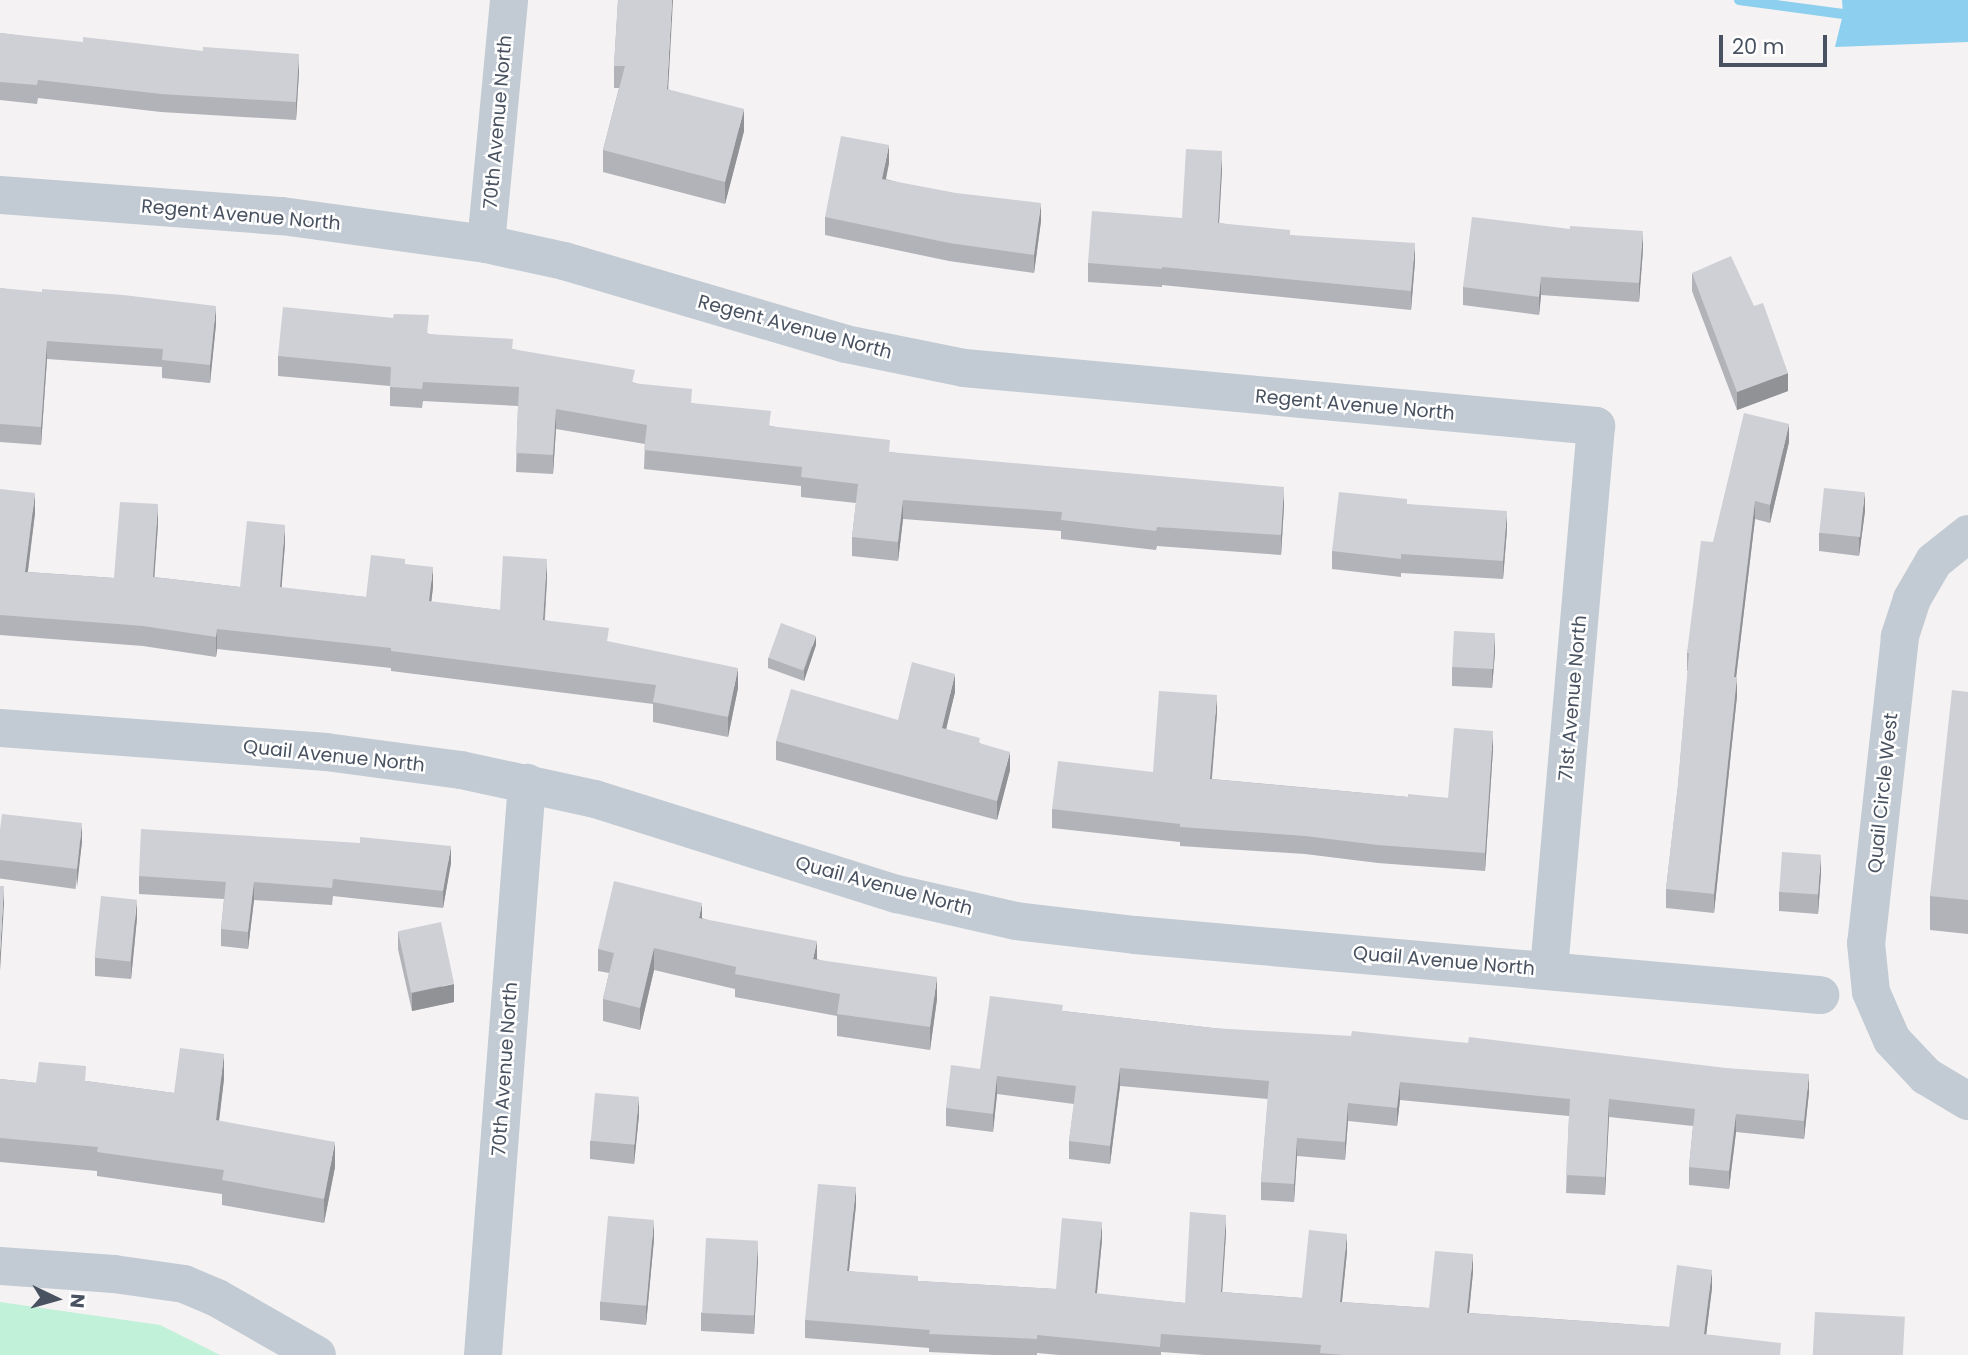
<!DOCTYPE html>
<html>
<head>
<meta charset="utf-8">
<style>
  body { margin:0 }
  #map { position:relative; width:1968px; height:1355px; overflow:hidden; background:#f4f2f2; font-family:Poppins,sans-serif }
  div>[style] { position:absolute }
  [style*='--x'] { left:calc(var(--x)*1px); top:calc(var(--y)*1px); width:calc(var(--w)*1px); rotate:calc(var(--a)*1deg) }
  .green>* { inset:0; background:#c1f1d9 }
  .water>* { inset:0; background:#8dcfee }
  .stream>* { height:10px; margin:-5px; padding:0 5px; transform-origin:5px; border-radius:5px; background:#8dcfee }
  .minor>* { height:38px; margin:-19px; padding:0 19px; transform-origin:19px; border-radius:19px; background:#c2cad3 }
  .wall>* { inset:0; background:#b1b3b8; transform-origin:0 0 }
  .shaded-wall>* { inset:0; background:#909296 }
  .building>* { inset:0; background:#ced0d6; transform-origin:0 0 }
  span { translate:-50% -50%; white-space:nowrap; text-align:center; line-height:1.15; -webkit-text-stroke:5px #fff; paint-order:stroke }
  .street-label { font-size:19px; color:#495260 }
  .north { position:absolute; left:21px; top:1264px; width:70px; height:70px; -webkit-text-stroke:5px #fff; paint-order:stroke; rotate:95deg; font-size:19px; font-weight:700; line-height:28px; text-align:center; color:#495260 }
  .north::after { content:''; display:block; margin:auto; width:24px; height:32px; background:#495260; clip-path:polygon(50% 0,100% 100%,50% 72%,0 100%) }
  .scale { position:absolute; left:1719px; top:35px; width:108px; height:32px; box-sizing:border-box; border:4px solid #495260; border-top:0; padding-left:9px; font-size:21px; line-height:24px; white-space:nowrap; color:#495260; -webkit-text-stroke:5px #fff; paint-order:stroke }
</style>
</head>
<body>
<div id="map">
  <div class="green">
    <i style="clip-path:polygon(0 1302px,160px 1325px,220px 1355px,0 1355px)"></i>
  </div>
  <div class="water">
    <i style="clip-path:polygon(1842px 0,1968px 0,1968px 42px,1835px 47px,1843px 14px)"></i>
  </div>
  <div class="stream">
    <i style="--x:1739;--y:0;--w:105;--a:7.7"></i>
  </div>
  <div class="minor">
    <i style="--x:0;--y:195;--w:283;--a:4.3"></i>
    <i style="--x:282;--y:216;--w:206;--a:7.8"></i>
    <i style="--x:486;--y:244;--w:80;--a:12.3"></i>
    <i style="--x:564;--y:261;--w:294;--a:16.4"></i>
    <i style="--x:846;--y:344;--w:120;--a:11.5"></i>
    <i style="--x:964;--y:368;--w:635;--a:5.24"></i>
    <i style="--x:1596;--y:426;--w:546;--a:94.94"></i>
    <i style="--x:486;--y:244;--w:245;--a:-84.6"></i>
    <i style="--x:1968;--y:534;--w:43;--a:141.5"></i>
    <i style="--x:1934;--y:561;--w:44;--a:120.1"></i>
    <i style="--x:1912;--y:599;--w:40;--a:108"></i>
    <i style="--x:1900;--y:637;--w:308;--a:96.3"></i>
    <i style="--x:1866;--y:943;--w:49;--a:84.2"></i>
    <i style="--x:1871;--y:992;--w:52;--a:66.4"></i>
    <i style="--x:1892;--y:1040;--w:50;--a:46.6"></i>
    <i style="--x:1926;--y:1076;--w:49;--a:30.8"></i>
    <i style="--x:0;--y:728;--w:327;--a:4.2"></i>
    <i style="--x:326;--y:752;--w:136;--a:7.6"></i>
    <i style="--x:461;--y:770;--w:137;--a:12.2"></i>
    <i style="--x:595;--y:799;--w:317;--a:17.5"></i>
    <i style="--x:897;--y:894;--w:122;--a:12.8"></i>
    <i style="--x:1016;--y:921;--w:120;--a:6.7"></i>
    <i style="--x:1135;--y:935;--w:688;--a:5.01"></i>
    <i style="--x:0;--y:1266;--w:114;--a:4"></i>
    <i style="--x:114;--y:1274;--w:71;--a:8.1"></i>
    <i style="--x:184;--y:1284;--w:36;--a:23"></i>
    <i style="--x:217;--y:1298;--w:115;--a:29.7"></i>
    <i style="--x:483;--y:1355;--w:574;--a:-85.6"></i>
  </div>
  <div class="wall">
    <i style="clip-path:polygon(618px 0,668px 89px,744px 131px,725px 204px,603px 172px,603px 150px,619px 88px,614px 88px,614px 66px)"></i>
    <i style="clip-path:polygon(0 33px,299px 72px,296px 120px,161px 112px,38px 98px,37px 104px,0 100px)"></i>
    <i style="clip-path:polygon(889px 163px,886px 179px,1041px 221px,1034px 273px,949px 261px,825px 235px,825px 217px)"></i>
    <i style="clip-path:polygon(1222px 170px,1219px 223px,1290px 235px,1415px 261px,1411px 310px,1162px 285px,1162px 287px,1088px 282px,1088px 263px,1182px 218px)"></i>
    <i style="clip-path:polygon(1570px 229px,1643px 249px,1639px 302px,1541px 295px,1539px 315px,1463px 305px,1463px 287px)"></i>
    <i style="clip-path:polygon(1692px 273px,1788px 391px,1737px 410px,1692px 291px)"></i>
    <i style="clip-path:polygon(0 288px,216px 324px,210px 383px,162px 378px,162px 367px,47px 359px,41px 445px,0 442px)"></i>
    <i style="clip-path:polygon(393px 318px,429px 334px,513px 349px,635px 383px,692px 403px,771px 426px,890px 452px,1284px 506px,1281px 555px,1157px 546px,1156px 550px,1061px 539px,1061px 531px,903px 519px,898px 561px,852px 556px,852px 537px,856px 503px,801px 497px,801px 486px,644px 469px,645px 444px,556px 429px,553px 474px,516px 472px,518px 406px,423px 401px,422px 408px,390px 406px,390px 386px,278px 376px,278px 356px)"></i>
    <i style="clip-path:polygon(1789px 442px,1770px 523px,1755px 519px,1736px 677px,1737px 696px,1714px 913px,1666px 908px,1666px 889px,1678px 785px,1688px 671px,1687px 671px,1687px 653px,1713px 542px)"></i>
    <i style="clip-path:polygon(0 489px,35px 513px,28px 572px,114px 578px,158px 524px,154px 577px,240px 587px,285px 544px,281px 588px,366px 597px,405px 564px,433px 587px,431px 602px,500px 610px,547px 579px,545px 620px,738px 688px,728px 737px,653px 722px,653px 704px,391px 671px,391px 668px,217px 649px,216px 657px,143px 646px,0 635px)"></i>
    <i style="clip-path:polygon(1407px 504px,1507px 529px,1503px 579px,1401px 573px,1401px 577px,1332px 569px,1332px 551px)"></i>
    <i style="clip-path:polygon(1865px 511px,1859px 556px,1819px 551px,1819px 533px)"></i>
    <i style="clip-path:polygon(816px 645px,804px 681px,768px 668px,768px 658px)"></i>
    <i style="clip-path:polygon(1495px 652px,1492px 688px,1452px 686px,1452px 667px)"></i>
    <i style="clip-path:polygon(955px 692px,946px 729px,980px 743px,1010px 770px,997px 820px,776px 760px,776px 741px,898px 720px)"></i>
    <i style="clip-path:polygon(1968px 692px,1968px 934px,1930px 930px,1930px 896px)"></i>
    <i style="clip-path:polygon(1217px 713px,1212px 779px,1408px 797px,1448px 798px,1493px 749px,1485px 871px,1378px 863px,1305px 854px,1180px 846px,1180px 842px,1052px 828px,1052px 809px,1153px 772px)"></i>
    <i style="left:0;top:830px;width:83px;height:48px;rotate:8deg"></i>
    <i style="clip-path:polygon(451px 863px,443px 908px,333px 896px,332px 905px,254px 900px,248px 949px,221px 946px,221px 929px,224px 899px,139px 894px,139px 876px)"></i>
    <i style="clip-path:polygon(1821px 873px,1818px 914px,1779px 911px,1779px 892px)"></i>
    <i style="clip-path:polygon(137px 918px,131px 979px,95px 976px,95px 958px)"></i>
    <i style="clip-path:polygon(702px 918px,817px 959px,937px 999px,930px 1050px,837px 1036px,837px 1016px,735px 997px,735px 989px,654px 970px,640px 1030px,603px 1021px,603px 999px,609px 973px,598px 971px,598px 949px)"></i>
    <i style="clip-path:polygon(398px 931px,454px 1002px,412px 1011px,398px 949px)"></i>
    <i style="clip-path:polygon(1063px 1011px,1213px 1028px,1809px 1092px,1804px 1139px,1736px 1132px,1729px 1189px,1689px 1185px,1689px 1167px,1693px 1126px,1609px 1117px,1605px 1195px,1566px 1193px,1569px 1116px,1400px 1100px,1397px 1126px,1348px 1121px,1345px 1160px,1297px 1156px,1294px 1202px,1261px 1200px,1261px 1182px,1268px 1099px,1120px 1086px,1110px 1164px,1069px 1159px,1069px 1141px,1074px 1104px,997px 1094px,993px 1132px,946px 1126px,946px 1108px,980px 1069px)"></i>
    <i style="clip-path:polygon(0 1079px,36px 1083px,86px 1081px,174px 1093px,224px 1079px,219px 1121px,335px 1167px,324px 1223px,222px 1205px,222px 1194px,97px 1176px,97px 1171px,0 1162px)"></i>
    <i style="clip-path:polygon(639px 1115px,634px 1164px,590px 1159px,590px 1141px)"></i>
    <i style="clip-path:polygon(856px 1205px,849px 1271px,918px 1281px,1056px 1289px,1102px 1240px,1097px 1294px,1185px 1303px,1226px 1233px,1222px 1292px,1302px 1298px,1347px 1252px,1342px 1302px,1429px 1308px,1473px 1272px,1469px 1313px,1669px 1327px,1712px 1288px,1706px 1335px,1781px 1355px,1204px 1355px,1161px 1352px,1161px 1355px,1059px 1355px,1037px 1353px,1037px 1355px,994px 1355px,929px 1352px,929px 1348px,805px 1338px,805px 1320px)"></i>
    <i style="clip-path:polygon(654px 1239px,646px 1325px,600px 1320px,600px 1302px)"></i>
    <i style="clip-path:polygon(758px 1260px,754px 1334px,701px 1331px,701px 1313px)"></i>
  </div>
  <div class="shaded-wall">
    <i style="clip-path:polygon(672px 0,673px 0,667px 111px,667px 89px)"></i>
    <i style="clip-path:polygon(299px 54px,299px 72px,296px 120px,296px 102px)"></i>
    <i style="clip-path:polygon(744px 109px,744px 131px,725px 204px,725px 182px)"></i>
    <i style="clip-path:polygon(889px 145px,889px 163px,882px 197px,882px 179px)"></i>
    <i style="clip-path:polygon(1222px 151px,1222px 170px,1218px 241px,1218px 223px)"></i>
    <i style="clip-path:polygon(1041px 203px,1041px 221px,1034px 273px,1034px 255px)"></i>
    <i style="clip-path:polygon(1643px 231px,1643px 249px,1639px 302px,1639px 283px)"></i>
    <i style="clip-path:polygon(1415px 243px,1415px 261px,1411px 310px,1411px 291px)"></i>
    <i style="clip-path:polygon(1541px 277px,1541px 295px,1539px 315px,1539px 297px)"></i>
    <i style="clip-path:polygon(216px 306px,216px 324px,210px 383px,210px 365px)"></i>
    <i style="clip-path:polygon(47px 341px,47px 359px,41px 445px,41px 427px)"></i>
    <i style="clip-path:polygon(1788px 373px,1788px 391px,1737px 410px,1737px 392px)"></i>
    <i style="clip-path:polygon(556px 409px,556px 429px,553px 474px,553px 455px)"></i>
    <i style="clip-path:polygon(1789px 424px,1789px 442px,1770px 523px,1770px 505px)"></i>
    <i style="clip-path:polygon(1284px 487px,1284px 506px,1281px 555px,1281px 535px)"></i>
    <i style="clip-path:polygon(1865px 492px,1865px 511px,1859px 556px,1859px 538px)"></i>
    <i style="clip-path:polygon(35px 493px,35px 513px,25px 592px,25px 572px)"></i>
    <i style="clip-path:polygon(903px 500px,903px 519px,898px 561px,898px 542px)"></i>
    <i style="clip-path:polygon(1755px 501px,1755px 519px,1734px 695px,1734px 677px)"></i>
    <i style="clip-path:polygon(158px 504px,158px 524px,153px 597px,153px 577px)"></i>
    <i style="clip-path:polygon(1507px 511px,1507px 529px,1503px 579px,1503px 561px)"></i>
    <i style="clip-path:polygon(285px 525px,285px 544px,280px 607px,280px 587px)"></i>
    <i style="clip-path:polygon(547px 559px,547px 579px,543px 640px,543px 620px)"></i>
    <i style="clip-path:polygon(433px 567px,433px 587px,429px 621px,429px 601px)"></i>
    <i style="clip-path:polygon(217px 629px,217px 649px,216px 657px,216px 637px)"></i>
    <i style="clip-path:polygon(1495px 633px,1495px 652px,1492px 688px,1492px 670px)"></i>
    <i style="clip-path:polygon(816px 636px,816px 645px,804px 681px,804px 671px)"></i>
    <i style="clip-path:polygon(738px 668px,738px 688px,728px 737px,728px 717px)"></i>
    <i style="clip-path:polygon(955px 674px,955px 692px,942px 746px,942px 728px)"></i>
    <i style="clip-path:polygon(1737px 677px,1737px 696px,1714px 913px,1714px 894px)"></i>
    <i style="clip-path:polygon(1217px 695px,1217px 713px,1210px 797px,1210px 779px)"></i>
    <i style="clip-path:polygon(1493px 731px,1493px 749px,1485px 871px,1485px 853px)"></i>
    <i style="clip-path:polygon(1010px 752px,1010px 770px,997px 820px,997px 801px)"></i>
    <i style="clip-path:polygon(82px 823px,82px 841px,77px 887px,77px 869px)"></i>
    <i style="clip-path:polygon(451px 846px,451px 863px,443px 908px,443px 891px)"></i>
    <i style="clip-path:polygon(1821px 855px,1821px 873px,1818px 914px,1818px 895px)"></i>
    <i style="clip-path:polygon(254px 882px,254px 900px,248px 949px,248px 932px)"></i>
    <i style="clip-path:polygon(4px 886px,4px 904px,0 971px,0 953px)"></i>
    <i style="clip-path:polygon(137px 900px,137px 918px,131px 979px,131px 961px)"></i>
    <i style="clip-path:polygon(702px 903px,702px 925px,699px 918px)"></i>
    <i style="clip-path:polygon(817px 941px,817px 963px,813px 959px)"></i>
    <i style="clip-path:polygon(654px 948px,654px 970px,640px 1030px,640px 1008px)"></i>
    <i style="clip-path:polygon(937px 977px,937px 999px,930px 1050px,930px 1027px)"></i>
    <i style="clip-path:polygon(454px 984px,454px 1002px,412px 1011px,412px 993px)"></i>
    <i style="clip-path:polygon(224px 1054px,224px 1079px,216px 1145px,216px 1120px)"></i>
    <i style="clip-path:polygon(1120px 1068px,1120px 1086px,1110px 1164px,1110px 1146px)"></i>
    <i style="clip-path:polygon(1809px 1074px,1809px 1092px,1804px 1139px,1804px 1121px)"></i>
    <i style="clip-path:polygon(997px 1076px,997px 1094px,993px 1132px,993px 1114px)"></i>
    <i style="clip-path:polygon(1400px 1082px,1400px 1100px,1397px 1126px,1397px 1108px)"></i>
    <i style="clip-path:polygon(639px 1097px,639px 1115px,634px 1164px,634px 1145px)"></i>
    <i style="clip-path:polygon(1609px 1099px,1609px 1117px,1605px 1195px,1605px 1177px)"></i>
    <i style="clip-path:polygon(1348px 1103px,1348px 1121px,1345px 1160px,1345px 1142px)"></i>
    <i style="clip-path:polygon(1736px 1114px,1736px 1132px,1729px 1189px,1729px 1171px)"></i>
    <i style="clip-path:polygon(1297px 1138px,1297px 1156px,1294px 1202px,1294px 1184px)"></i>
    <i style="clip-path:polygon(335px 1142px,335px 1167px,324px 1223px,324px 1199px)"></i>
    <i style="clip-path:polygon(856px 1187px,856px 1205px,847px 1289px,847px 1271px)"></i>
    <i style="clip-path:polygon(1226px 1215px,1226px 1233px,1221px 1310px,1221px 1292px)"></i>
    <i style="clip-path:polygon(654px 1220px,654px 1239px,646px 1325px,646px 1306px)"></i>
    <i style="clip-path:polygon(1102px 1222px,1102px 1240px,1095px 1311px,1095px 1293px)"></i>
    <i style="clip-path:polygon(1347px 1234px,1347px 1252px,1340px 1320px,1340px 1302px)"></i>
    <i style="clip-path:polygon(758px 1241px,758px 1260px,754px 1334px,754px 1316px)"></i>
    <i style="clip-path:polygon(1473px 1254px,1473px 1272px,1467px 1331px,1467px 1313px)"></i>
    <i style="clip-path:polygon(1712px 1270px,1712px 1288px,1704px 1352px,1704px 1334px)"></i>
  </div>
  <div class="building">
    <i style="clip-path:polygon(618px 0,672px 0,667px 89px,744px 109px,725px 182px,603px 150px,625px 66px,614px 66px)"></i>
    <i style="clip-path:polygon(0 33px,83px 42px,83px 37px,203px 51px,203px 47px,299px 54px,296px 102px,161px 94px,38px 80px,37px 85px,0 82px)"></i>
    <i style="clip-path:polygon(841px 136px,889px 145px,882px 179px,956px 193px,1041px 203px,1034px 255px,949px 243px,825px 217px)"></i>
    <i style="clip-path:polygon(1186px 149px,1222px 151px,1218px 223px,1290px 230px,1290px 235px,1415px 243px,1411px 291px,1162px 267px,1162px 269px,1088px 263px,1092px 211px,1182px 218px)"></i>
    <i style="clip-path:polygon(1472px 217px,1570px 229px,1570px 226px,1643px 231px,1639px 283px,1541px 277px,1539px 297px,1463px 287px)"></i>
    <i style="clip-path:polygon(1731px 256px,1754px 306px,1763px 303px,1788px 373px,1737px 392px,1692px 273px)"></i>
    <i style="clip-path:polygon(0 288px,42px 292px,42px 289px,123px 295px,216px 306px,210px 365px,162px 360px,163px 349px,47px 341px,41px 427px,0 424px)"></i>
    <i style="clip-path:polygon(283px 307px,393px 318px,394px 314px,429px 315px,427px 334px,513px 339px,512px 349px,635px 370px,632px 383px,692px 389px,691px 403px,771px 411px,769px 426px,890px 440px,889px 452px,1284px 487px,1281px 535px,1157px 527px,1156px 531px,1061px 520px,1062px 512px,903px 500px,898px 542px,852px 537px,858px 484px,801px 477px,802px 467px,644px 450px,647px 425px,556px 409px,553px 455px,516px 453px,519px 387px,423px 382px,422px 389px,390px 387px,391px 367px,278px 356px)"></i>
    <i style="clip-path:polygon(1744px 413px,1789px 424px,1770px 505px,1755px 501px,1734px 677px,1737px 677px,1714px 894px,1666px 889px,1678px 785px,1689px 653px,1687px 653px,1701px 541px,1713px 542px)"></i>
    <i style="left:1824px;top:488px;width:41px;height:45px;rotate:6deg"></i>
    <i style="clip-path:polygon(0 489px,35px 493px,25px 572px,114px 578px,120px 502px,158px 504px,153px 577px,240px 587px,247px 521px,285px 525px,280px 587px,366px 597px,371px 555px,405px 559px,405px 564px,433px 567px,429px 601px,500px 610px,503px 556px,547px 559px,543px 620px,609px 628px,607px 641px,738px 668px,728px 717px,653px 702px,656px 685px,391px 651px,391px 648px,217px 629px,216px 637px,143px 626px,0 615px)"></i>
    <i style="clip-path:polygon(1339px 492px,1407px 499px,1407px 504px,1507px 511px,1503px 561px,1401px 554px,1401px 559px,1332px 551px)"></i>
    <i style="left:781px;top:623px;width:37px;height:37px;rotate:20deg"></i>
    <i style="left:1454px;top:631px;width:41px;height:36px;rotate:3deg"></i>
    <i style="clip-path:polygon(912px 662px,955px 674px,942px 728px,980px 738px,979px 743px,1010px 752px,997px 801px,776px 741px,791px 689px,898px 720px)"></i>
    <i style="clip-path:polygon(1952px 690px,1968px 692px,1968px 900px,1930px 896px)"></i>
    <i style="clip-path:polygon(1159px 691px,1217px 695px,1210px 779px,1408px 797px,1408px 794px,1448px 798px,1454px 728px,1493px 731px,1485px 853px,1378px 845px,1305px 836px,1180px 827px,1180px 824px,1052px 809px,1058px 761px,1153px 772px)"></i>
    <i style="clip-path:polygon(2px 814px,82px 823px,77px 869px,0 860px,0 830px)"></i>
    <i style="clip-path:polygon(141px 829px,360px 843px,360px 837px,451px 846px,443px 891px,333px 879px,332px 888px,254px 882px,248px 932px,221px 929px,226px 882px,139px 876px)"></i>
    <i style="left:1782px;top:852px;width:39px;height:40px;rotate:4deg"></i>
    <i style="clip-path:polygon(614px 881px,702px 903px,699px 918px,817px 941px,813px 959px,937px 977px,930px 1027px,837px 1014px,840px 994px,735px 974px,736px 967px,654px 948px,640px 1008px,603px 999px,614px 953px,598px 949px)"></i>
    <i style="clip-path:polygon(0 886px,4px 886px,0 953px)"></i>
    <i style="left:101px;top:896px;width:36px;height:62px;rotate:6deg"></i>
    <i style="left:441px;top:922px;width:63px;height:44px;rotate:78deg"></i>
    <i style="clip-path:polygon(990px 996px,1063px 1005px,1062px 1011px,1213px 1028px,1351px 1036px,1352px 1031px,1468px 1043px,1469px 1037px,1726px 1068px,1809px 1074px,1804px 1121px,1736px 1114px,1729px 1171px,1689px 1167px,1695px 1109px,1609px 1099px,1605px 1177px,1566px 1175px,1570px 1099px,1400px 1082px,1397px 1108px,1348px 1103px,1345px 1142px,1297px 1138px,1294px 1184px,1261px 1182px,1269px 1081px,1120px 1068px,1110px 1146px,1069px 1141px,1076px 1086px,997px 1076px,993px 1114px,946px 1108px,951px 1065px,980px 1069px)"></i>
    <i style="clip-path:polygon(180px 1048px,224px 1054px,216px 1120px,335px 1142px,324px 1199px,222px 1180px,224px 1170px,97px 1152px,98px 1147px,0 1138px,0 1079px,36px 1083px,39px 1062px,86px 1066px,85px 1081px,174px 1093px)"></i>
    <i style="left:595px;top:1093px;width:44px;height:48px;rotate:5deg"></i>
    <i style="clip-path:polygon(818px 1184px,856px 1187px,847px 1271px,918px 1276px,918px 1281px,1056px 1289px,1062px 1218px,1102px 1222px,1095px 1293px,1185px 1303px,1190px 1212px,1226px 1215px,1221px 1292px,1302px 1298px,1309px 1230px,1347px 1234px,1340px 1302px,1429px 1308px,1435px 1251px,1473px 1254px,1467px 1313px,1669px 1327px,1677px 1265px,1712px 1270px,1704px 1334px,1781px 1343px,1780px 1355px,1344px 1355px,1320px 1353px,1321px 1345px,1161px 1334px,1160px 1347px,1037px 1335px,1037px 1339px,929px 1334px,930px 1330px,805px 1320px)"></i>
    <i style="left:608px;top:1216px;width:46px;height:86px;rotate:5deg"></i>
    <i style="left:706px;top:1238px;width:52px;height:75px;rotate:3deg"></i>
    <i style="left:1815px;top:1312px;width:90px;height:43px;rotate:3deg"></i>
  </div>
  <div class="street-label">
    <span style="left:498px;top:122px;rotate:-85deg">70th Avenue North</span>
    <span style="left:241px;top:215px;rotate:5deg">Regent Avenue North</span>
    <span style="left:795px;top:327px;rotate:15deg">Regent Avenue North</span>
    <span style="left:1355px;top:405px;rotate:5deg">Regent Avenue North</span>
    <span style="left:1573px;top:698px;rotate:-85deg">71st Avenue North</span>
    <span style="left:334px;top:756px;rotate:6deg">Quail Avenue North</span>
    <span style="left:1883px;top:793px;rotate:-84deg">Quail Circle West</span>
    <span style="left:884px;top:886px;rotate:15deg">Quail Avenue North</span>
    <span style="left:1444px;top:961px;rotate:5deg">Quail Avenue North</span>
    <span style="left:505px;top:1069px;rotate:-86deg">70th Avenue North</span>
  </div>
  <div class="north">N</div>
  <div class="scale">20 m</div>
</div>
</body>
</html>
